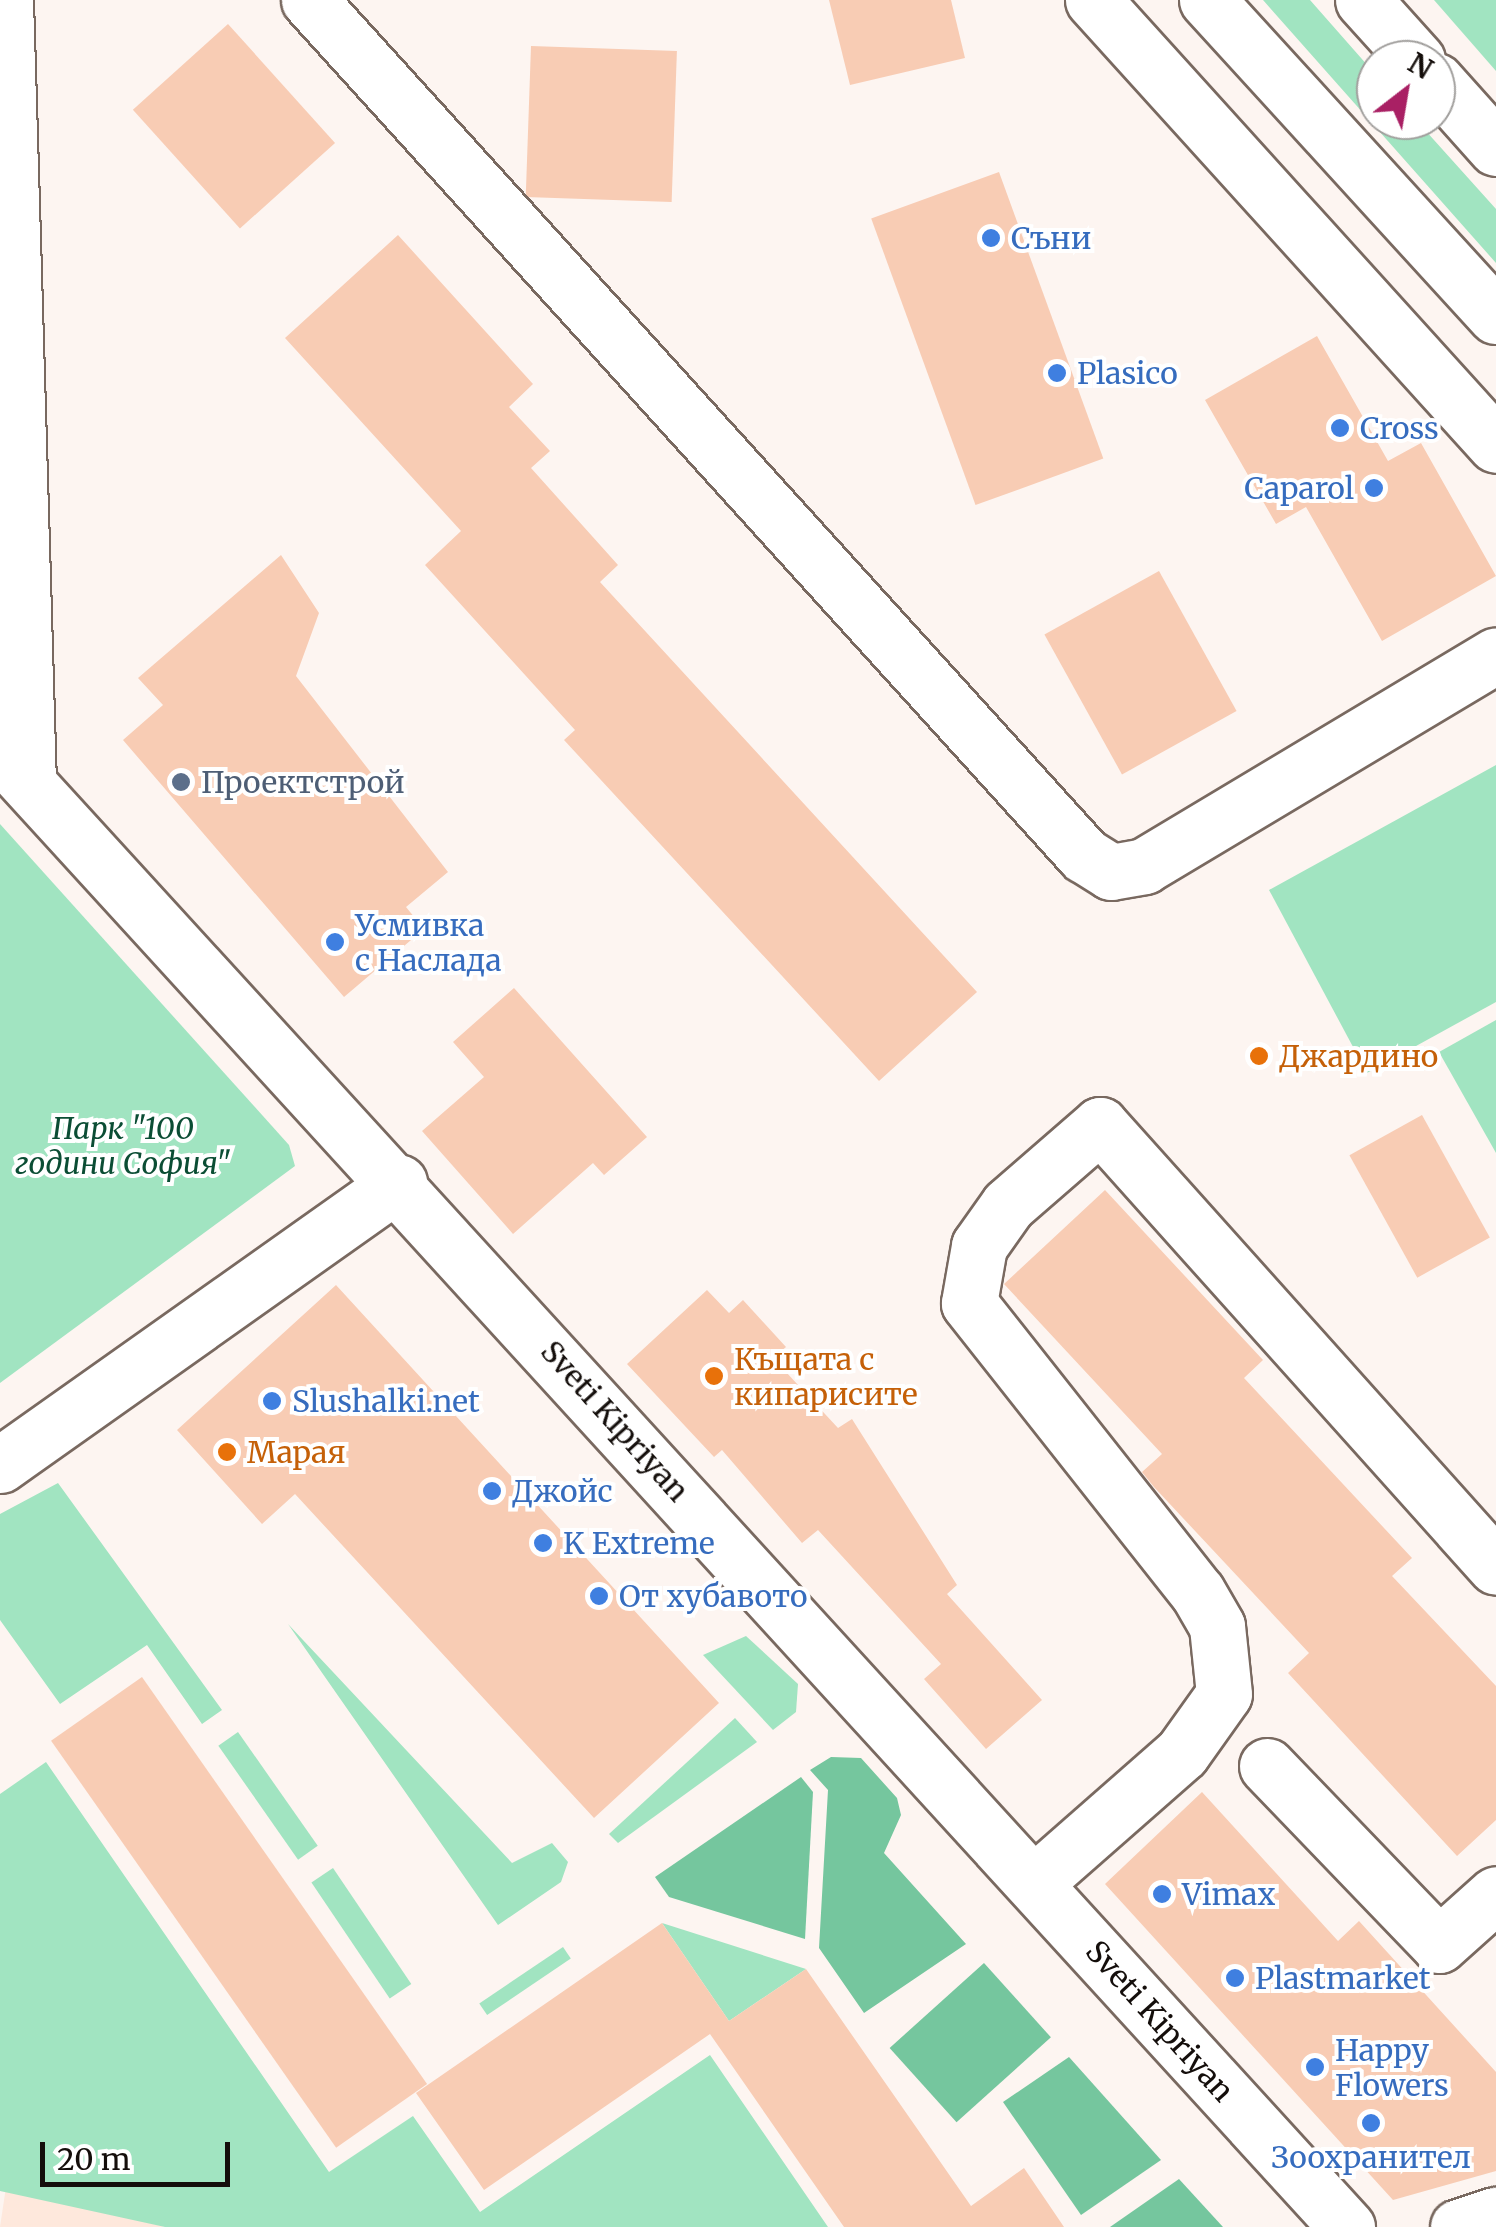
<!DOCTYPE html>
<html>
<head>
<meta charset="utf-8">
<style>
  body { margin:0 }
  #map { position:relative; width:1496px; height:2227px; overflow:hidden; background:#fdf5f1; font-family:Merriweather,serif }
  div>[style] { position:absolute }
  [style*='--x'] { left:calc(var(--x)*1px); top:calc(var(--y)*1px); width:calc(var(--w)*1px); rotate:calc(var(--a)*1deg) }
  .built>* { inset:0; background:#fee8dc }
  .green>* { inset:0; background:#a1e4c1; transform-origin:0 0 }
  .forest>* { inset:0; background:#75c69e; transform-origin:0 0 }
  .building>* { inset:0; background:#f8ccb4; transform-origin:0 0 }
  .roads { filter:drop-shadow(2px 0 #796960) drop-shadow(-2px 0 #796960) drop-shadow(0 2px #796960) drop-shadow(0 -2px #796960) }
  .minor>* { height:55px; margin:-27.5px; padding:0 27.5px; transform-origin:27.5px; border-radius:27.5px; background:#fff }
  .major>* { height:55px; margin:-27.5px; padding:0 27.5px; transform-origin:27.5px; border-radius:27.5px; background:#fff }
  .dots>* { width:28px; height:28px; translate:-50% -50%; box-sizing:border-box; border:5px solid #fff; border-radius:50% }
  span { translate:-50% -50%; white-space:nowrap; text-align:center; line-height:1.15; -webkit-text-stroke:8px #fff; paint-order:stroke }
  .shop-label { font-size:30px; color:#366cbe }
  .left { translate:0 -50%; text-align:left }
  .right { translate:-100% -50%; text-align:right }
  .service-label { font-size:30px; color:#4e5e75 }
  .food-label { font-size:30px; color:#c56008 }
  .park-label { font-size:30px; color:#0b4d34; font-style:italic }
  .street-label { font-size:30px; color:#140e0b }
  .north { position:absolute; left:1356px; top:40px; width:100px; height:100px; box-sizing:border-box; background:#fff; border:2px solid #a19f9d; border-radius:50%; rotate:31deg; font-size:28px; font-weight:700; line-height:40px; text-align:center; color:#140e0b }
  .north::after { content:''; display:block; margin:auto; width:35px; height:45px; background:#a92064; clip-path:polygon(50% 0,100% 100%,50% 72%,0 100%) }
  .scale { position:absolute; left:40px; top:2142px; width:190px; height:45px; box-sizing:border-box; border:5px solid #140e0b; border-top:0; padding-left:12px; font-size:30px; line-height:35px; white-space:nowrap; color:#140e0b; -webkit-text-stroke:8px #fff; paint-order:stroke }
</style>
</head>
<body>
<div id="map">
  <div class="built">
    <i style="clip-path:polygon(6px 2187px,165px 2227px,0 2227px)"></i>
  </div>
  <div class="green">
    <i style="clip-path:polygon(1263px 0,1310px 0,1376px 75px,1376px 120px,1416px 120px,1496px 209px,1496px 263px)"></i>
    <i style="clip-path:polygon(1434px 0,1496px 0,1496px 71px)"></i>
    <i style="clip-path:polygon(1496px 765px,1496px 1002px,1367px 1073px,1269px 890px)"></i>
    <i style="clip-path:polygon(0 824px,289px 1145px,295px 1166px,0 1383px)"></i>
    <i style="clip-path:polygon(1496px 1020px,1496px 1153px,1439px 1052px)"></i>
    <i style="clip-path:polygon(58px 1483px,222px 1710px,202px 1724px,147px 1645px,60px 1704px,0 1620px,0 1514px)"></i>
    <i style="clip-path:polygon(288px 1624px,512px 1863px,552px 1843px,568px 1862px,561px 1882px,498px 1925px)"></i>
    <i style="clip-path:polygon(746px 1636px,798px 1684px,796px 1712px,773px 1730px,703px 1655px)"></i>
    <i style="clip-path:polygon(735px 1718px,757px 1742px,618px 1843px,609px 1834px)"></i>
    <i style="left:238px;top:1732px;width:139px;height:24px;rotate:55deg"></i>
    <i style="clip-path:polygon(46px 1762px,329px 2172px,413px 2116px,480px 2212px,710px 2055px,828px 2227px,165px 2227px,0 2191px,0 1794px)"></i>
    <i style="left:333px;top:1868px;width:140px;height:26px;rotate:56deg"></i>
    <i style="clip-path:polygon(662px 1923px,806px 1969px,729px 2021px)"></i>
    <i style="left:563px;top:1947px;width:14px;height:101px;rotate:56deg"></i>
  </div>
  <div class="forest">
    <i style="clip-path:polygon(831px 1757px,861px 1758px,897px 1798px,901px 1815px,884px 1853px,966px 1944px,864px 2013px,819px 1948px,828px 1790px,810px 1770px)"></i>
    <i style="clip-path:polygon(801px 1777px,813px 1792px,805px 1939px,669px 1897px,655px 1877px)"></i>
    <i style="left:984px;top:1963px;width:100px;height:127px;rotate:48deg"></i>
    <i style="clip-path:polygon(1069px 2057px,1161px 2160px,1081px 2215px,1003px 2102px)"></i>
    <i style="clip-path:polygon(1179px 2179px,1223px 2227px,1110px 2227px)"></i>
  </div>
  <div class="building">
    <i style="clip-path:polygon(829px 0,951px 0,965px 58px,850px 85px)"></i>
    <i style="left:228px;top:24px;width:160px;height:128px;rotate:48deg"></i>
    <i style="left:531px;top:46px;width:146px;height:151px;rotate:2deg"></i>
    <i style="left:999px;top:172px;width:305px;height:136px;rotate:70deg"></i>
    <i style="clip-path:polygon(398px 235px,533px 384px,509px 407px,550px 451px,531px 468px,618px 565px,600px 582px,977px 992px,879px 1081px,564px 740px,575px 730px,425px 565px,461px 531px,285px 338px)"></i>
    <i style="clip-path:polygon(1317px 336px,1388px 461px,1421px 443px,1496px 576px,1382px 641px,1306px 507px,1276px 524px,1205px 400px)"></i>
    <i style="clip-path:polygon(281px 555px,319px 613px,296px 676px,448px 872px,406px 907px,424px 929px,344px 997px,123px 740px,163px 705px,138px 678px)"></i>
    <i style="left:1159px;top:571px;width:160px;height:131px;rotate:61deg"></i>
    <i style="clip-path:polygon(514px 988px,647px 1137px,604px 1175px,593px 1163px,513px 1234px,422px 1131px,484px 1077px,453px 1042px)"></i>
    <i style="left:1422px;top:1115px;width:140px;height:83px;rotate:61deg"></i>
    <i style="clip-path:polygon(1105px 1190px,1263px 1360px,1244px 1378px,1412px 1558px,1392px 1576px,1496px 1686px,1496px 1820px,1457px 1856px,1288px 1673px,1309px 1653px,1154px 1487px,1142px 1472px,1162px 1454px,1004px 1284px)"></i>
    <i style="clip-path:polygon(336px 1285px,719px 1703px,594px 1818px,295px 1494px,262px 1524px,177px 1430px)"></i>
    <i style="clip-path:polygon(707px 1290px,729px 1313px,743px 1300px,786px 1347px,773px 1358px,838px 1428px,852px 1419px,957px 1585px,947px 1594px,1042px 1700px,986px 1749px,924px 1679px,941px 1664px,818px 1530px,802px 1543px,722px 1450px,714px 1457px,627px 1364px)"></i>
    <i style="left:142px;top:1677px;width:497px;height:111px;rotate:55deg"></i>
    <i style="clip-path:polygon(1202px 1792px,1338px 1941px,1359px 1921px,1496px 2072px,1496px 2171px,1393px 2200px,1105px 1884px)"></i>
    <i style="clip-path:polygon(662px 1923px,729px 2021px,806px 1969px,971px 2206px,1024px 2168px,1064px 2227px,844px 2227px,710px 2034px,484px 2190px,416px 2093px)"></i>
  </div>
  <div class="roads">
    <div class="minor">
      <i style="--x:5;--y:0;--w:782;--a:88.32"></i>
      <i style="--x:309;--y:0;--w:1154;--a:47.81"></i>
      <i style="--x:1084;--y:855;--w:32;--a:32"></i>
      <i style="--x:1111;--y:872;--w:34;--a:-10"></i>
      <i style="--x:1144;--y:866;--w:410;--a:-30.9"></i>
      <i style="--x:1093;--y:0;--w:600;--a:47.84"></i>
      <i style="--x:0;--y:753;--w:1997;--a:47.58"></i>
      <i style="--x:0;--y:1465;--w:489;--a:-35.3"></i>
      <i style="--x:1267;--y:1766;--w:248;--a:46.1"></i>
      <i style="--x:1439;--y:1945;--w:76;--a:-41.8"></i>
      <i style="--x:1034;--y:1883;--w:197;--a:-41.3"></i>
      <i style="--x:1182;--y:1753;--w:72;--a:-54.6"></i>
      <i style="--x:1224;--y:1694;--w:68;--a:-95.9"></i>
      <i style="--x:1217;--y:1626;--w:39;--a:-120"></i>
      <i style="--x:1197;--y:1592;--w:368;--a:-128.3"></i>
      <i style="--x:969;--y:1303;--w:58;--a:-80"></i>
      <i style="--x:979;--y:1246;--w:50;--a:-54.7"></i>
      <i style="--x:1008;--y:1205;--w:122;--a:-41"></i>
      <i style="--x:1100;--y:1125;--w:593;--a:48.14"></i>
      <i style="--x:1458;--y:2227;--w:40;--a:-18"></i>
    </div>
    <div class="major">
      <i style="--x:1207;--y:0;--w:428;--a:47.6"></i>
      <i style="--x:1363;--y:0;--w:81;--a:48"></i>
      <i style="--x:1436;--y:81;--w:90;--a:48.2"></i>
    </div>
  </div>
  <div class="dots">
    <i style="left:991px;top:238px;background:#3f7fe0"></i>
    <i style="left:1057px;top:373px;background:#3f7fe0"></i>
    <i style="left:1340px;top:428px;background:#3f7fe0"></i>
    <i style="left:1374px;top:488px;background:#3f7fe0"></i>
    <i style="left:181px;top:782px;background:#5c6f8a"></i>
    <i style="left:335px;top:942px;background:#3f7fe0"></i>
    <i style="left:1259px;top:1056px;background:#e8710a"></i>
    <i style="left:714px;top:1376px;background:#e8710a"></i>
    <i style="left:272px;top:1401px;background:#3f7fe0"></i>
    <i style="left:227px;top:1452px;background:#e8710a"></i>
    <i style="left:492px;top:1491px;background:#3f7fe0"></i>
    <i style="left:543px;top:1543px;background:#3f7fe0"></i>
    <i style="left:599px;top:1596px;background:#3f7fe0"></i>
    <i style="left:1162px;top:1894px;background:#3f7fe0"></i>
    <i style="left:1235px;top:1978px;background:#3f7fe0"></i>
    <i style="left:1315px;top:2067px;background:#3f7fe0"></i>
    <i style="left:1371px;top:2123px;background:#3f7fe0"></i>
  </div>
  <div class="shop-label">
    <span class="left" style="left:1011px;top:238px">Съни</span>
    <span class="left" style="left:1077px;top:373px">Plasico</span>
    <span class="left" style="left:1360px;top:428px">Cross</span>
    <span class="right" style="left:1354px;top:488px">Caparol</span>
    <span class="left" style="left:355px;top:942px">Усмивка<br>с Наслада</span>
    <span class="left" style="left:292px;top:1401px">Slushalki.net</span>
    <span class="left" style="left:512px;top:1491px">Джойс</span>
    <span class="left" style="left:563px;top:1543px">K Extreme</span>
    <span class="left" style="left:619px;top:1596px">От хубавото</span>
    <span class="left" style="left:1182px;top:1894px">Vimax</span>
    <span class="left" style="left:1255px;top:1978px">Plastmarket</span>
    <span class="left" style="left:1335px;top:2067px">Happy<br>Flowers</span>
    <span style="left:1371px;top:2157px">Зоохранител</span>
  </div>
  <div class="service-label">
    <span class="left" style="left:201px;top:782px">Проектстрой</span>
  </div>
  <div class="food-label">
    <span class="left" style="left:1279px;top:1056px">Джардино</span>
    <span class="left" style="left:734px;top:1376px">Къщата с<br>кипарисите</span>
    <span class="left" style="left:247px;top:1452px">Марая</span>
  </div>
  <div class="park-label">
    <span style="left:123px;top:1145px">Парк "100<br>години София"</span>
  </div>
  <div class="street-label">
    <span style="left:615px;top:1421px;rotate:48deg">Sveti Kipriyan</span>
    <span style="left:1160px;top:2021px;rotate:48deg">Sveti Kipriyan</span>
  </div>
  <div class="north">N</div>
  <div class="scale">20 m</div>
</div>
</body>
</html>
